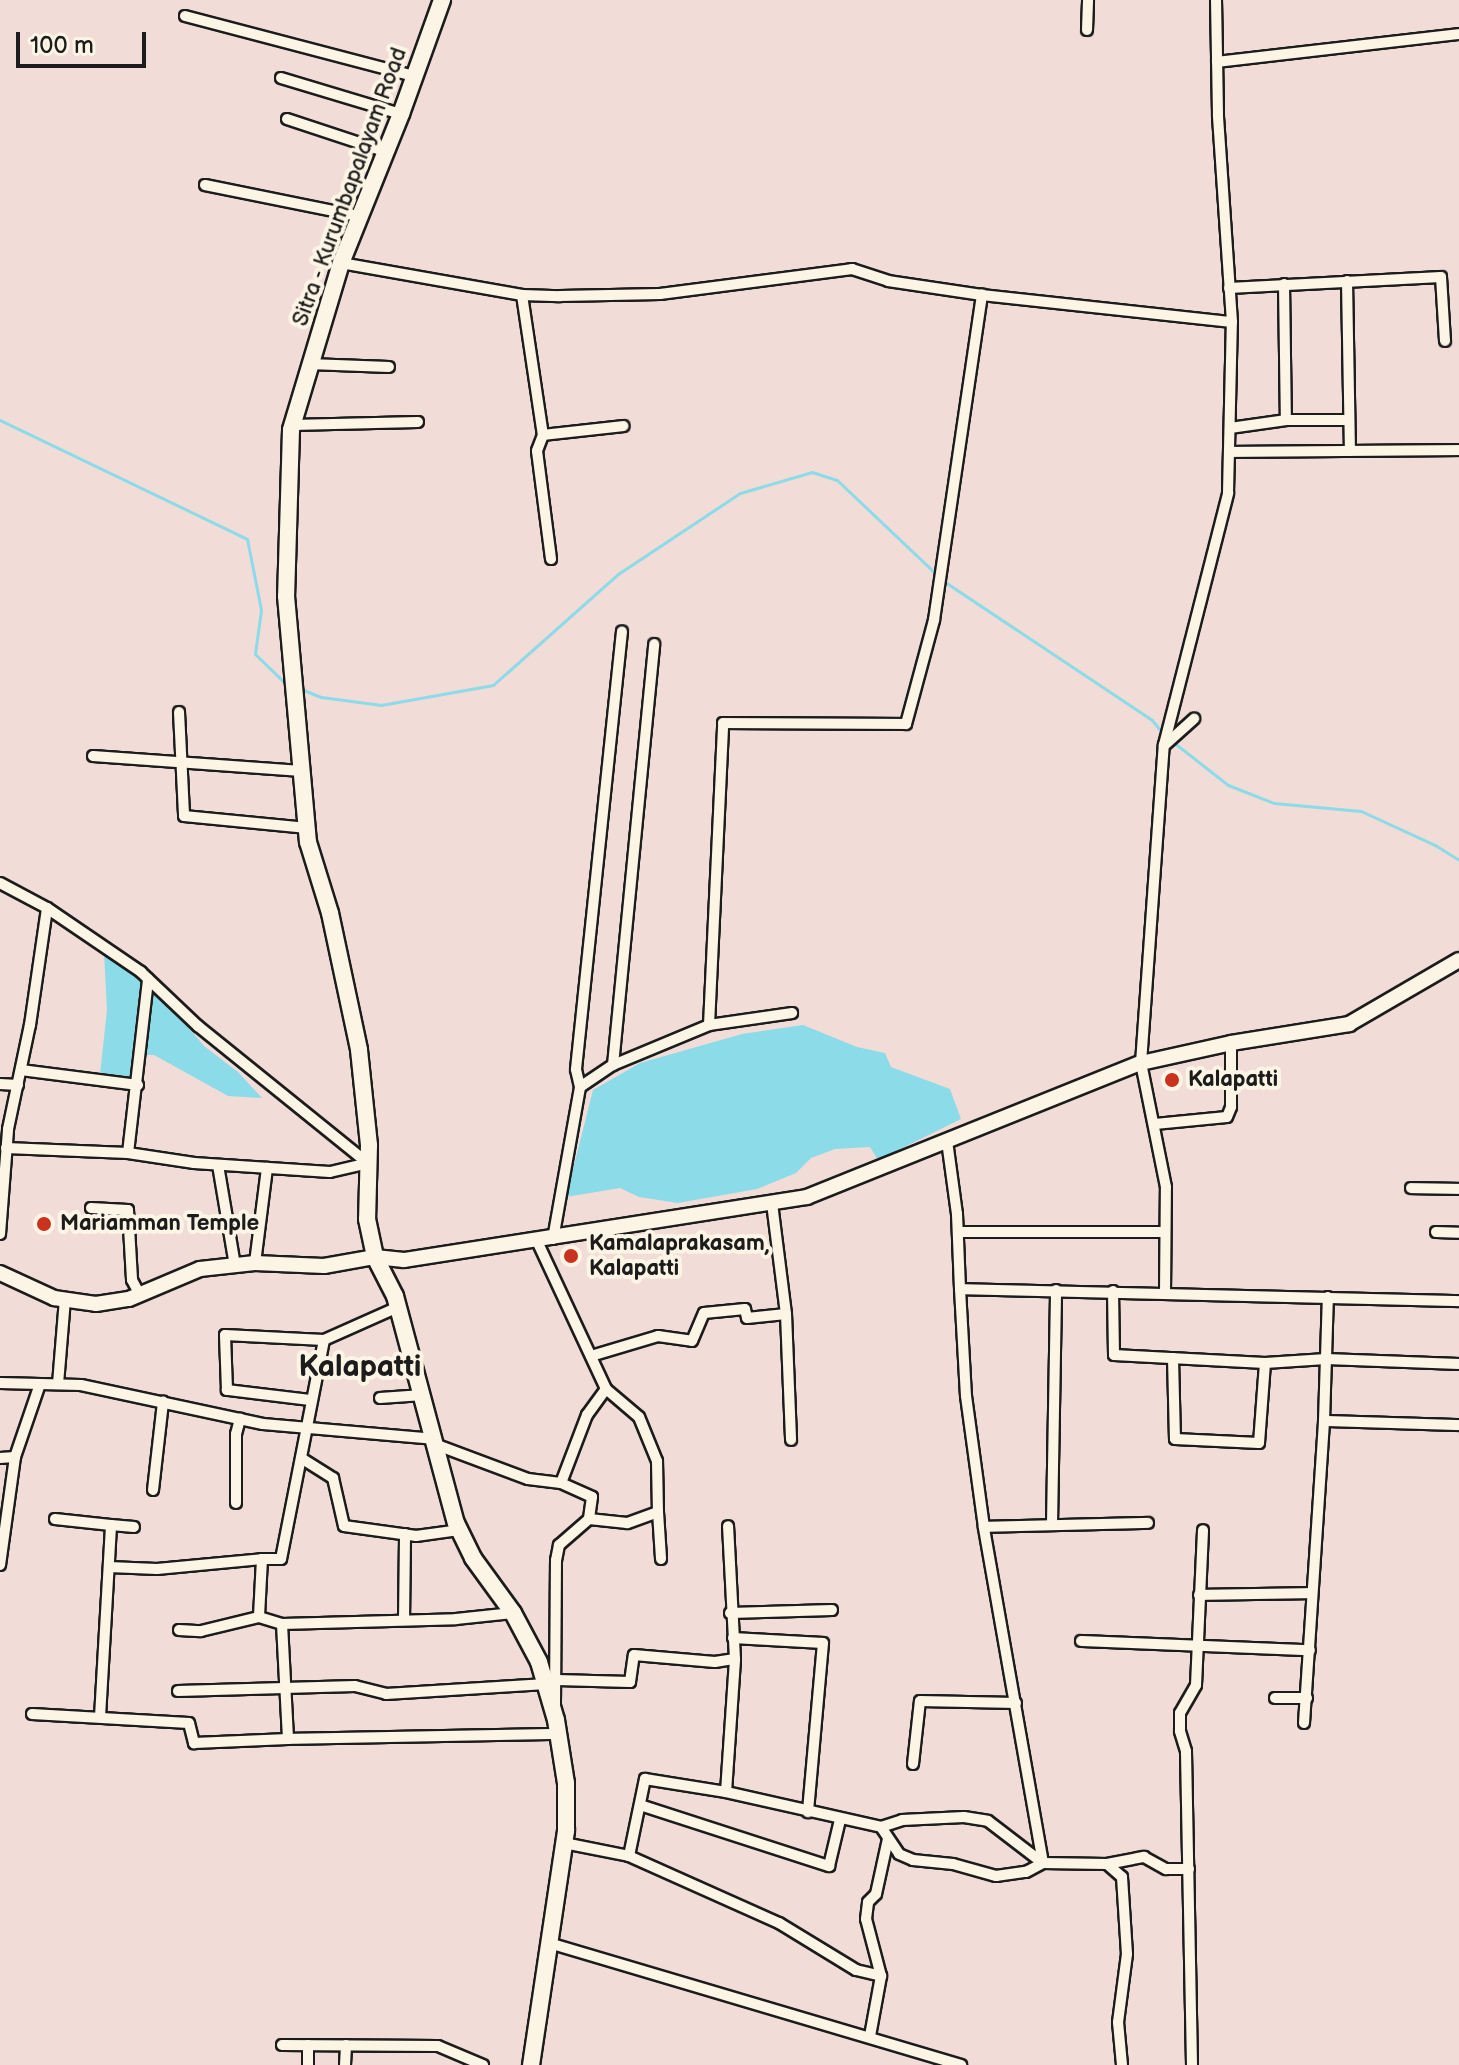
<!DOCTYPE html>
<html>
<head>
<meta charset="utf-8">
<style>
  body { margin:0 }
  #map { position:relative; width:1459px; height:2065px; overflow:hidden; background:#f1dcd8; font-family:"Balsamiq Sans",sans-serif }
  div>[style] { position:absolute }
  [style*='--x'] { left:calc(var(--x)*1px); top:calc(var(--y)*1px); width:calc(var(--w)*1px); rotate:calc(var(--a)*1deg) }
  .water>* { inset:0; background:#8cdbe8 }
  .stream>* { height:3px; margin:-1.5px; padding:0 1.5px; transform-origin:1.5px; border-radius:1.5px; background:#8cdbe8 }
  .roads { filter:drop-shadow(2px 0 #1c1c1c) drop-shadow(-2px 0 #1c1c1c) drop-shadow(0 2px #1c1c1c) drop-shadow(0 -2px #1c1c1c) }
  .minor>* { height:10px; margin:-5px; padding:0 5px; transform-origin:5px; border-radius:5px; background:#fcf5e5 }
  .secondary>* { height:14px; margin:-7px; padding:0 7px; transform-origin:7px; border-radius:7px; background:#fcf5e5 }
  .primary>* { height:16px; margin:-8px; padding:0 8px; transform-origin:8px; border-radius:8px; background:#fcf5e5 }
  .dots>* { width:22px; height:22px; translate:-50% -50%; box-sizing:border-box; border:4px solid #fcf5e5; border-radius:50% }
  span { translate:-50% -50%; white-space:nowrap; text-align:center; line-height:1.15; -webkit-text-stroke:8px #fcf5e5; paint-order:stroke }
  .street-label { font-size:22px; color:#1c1c1c }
  .poi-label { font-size:22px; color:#1c1c1c; font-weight:700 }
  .left { translate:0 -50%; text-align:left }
  .district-label { font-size:30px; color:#1c1c1c; font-weight:700 }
  .scale { position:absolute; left:16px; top:32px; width:130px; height:36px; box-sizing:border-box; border:4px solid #1c1c1c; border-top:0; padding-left:10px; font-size:24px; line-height:28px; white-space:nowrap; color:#1c1c1c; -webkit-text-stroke:6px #fcf5e5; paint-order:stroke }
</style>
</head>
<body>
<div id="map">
  <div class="water">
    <i style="clip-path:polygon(104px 952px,166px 1001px,204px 1046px,238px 1072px,262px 1098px,228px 1096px,154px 1055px,135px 1055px,131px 1078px,100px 1074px,107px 1010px)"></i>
    <i style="clip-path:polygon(803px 1025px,857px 1047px,885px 1053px,891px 1067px,950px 1089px,961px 1119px,878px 1160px,870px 1147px,835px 1149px,811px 1158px,796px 1173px,757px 1189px,678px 1203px,639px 1197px,620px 1188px,566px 1197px,593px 1090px,640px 1063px,742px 1034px)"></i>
  </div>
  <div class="stream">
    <i style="--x:0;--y:420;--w:274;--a:25.7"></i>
    <i style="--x:247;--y:539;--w:72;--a:78.8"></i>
    <i style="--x:261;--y:610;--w:44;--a:97.8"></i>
    <i style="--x:255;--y:654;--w:43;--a:44.1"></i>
    <i style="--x:942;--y:580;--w:252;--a:33.7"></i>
    <i style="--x:1152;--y:720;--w:19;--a:51"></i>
    <i style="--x:301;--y:689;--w:22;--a:22"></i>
    <i style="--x:321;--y:697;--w:61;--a:7.6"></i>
    <i style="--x:381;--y:705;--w:114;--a:-10.1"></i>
    <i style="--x:493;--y:685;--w:167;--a:-41.6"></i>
    <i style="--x:618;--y:574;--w:146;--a:-33.6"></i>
    <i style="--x:740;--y:493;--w:75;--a:-16.3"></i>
    <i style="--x:812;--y:472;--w:26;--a:18"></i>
    <i style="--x:837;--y:480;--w:138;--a:43.5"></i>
    <i style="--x:1173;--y:742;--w:70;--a:38"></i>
    <i style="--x:1228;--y:785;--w:49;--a:21.4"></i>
    <i style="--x:1274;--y:803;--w:87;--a:5.3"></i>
    <i style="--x:1361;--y:811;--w:81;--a:24.7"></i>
    <i style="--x:1435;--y:845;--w:28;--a:32"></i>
  </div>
  <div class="roads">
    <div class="minor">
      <i style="--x:185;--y:16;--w:237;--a:14.7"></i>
      <i style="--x:1087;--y:30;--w:30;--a:-88"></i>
      <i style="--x:1217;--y:62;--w:244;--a:-6.6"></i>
      <i style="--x:281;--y:78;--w:125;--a:16.7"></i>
      <i style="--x:287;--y:119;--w:102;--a:18.3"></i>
      <i style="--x:205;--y:185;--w:157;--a:11.4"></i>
      <i style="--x:341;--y:263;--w:184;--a:10"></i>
      <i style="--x:522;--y:295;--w:38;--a:2"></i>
      <i style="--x:560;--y:296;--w:100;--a:-1.1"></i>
      <i style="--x:660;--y:294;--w:194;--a:-7.4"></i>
      <i style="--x:852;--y:269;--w:38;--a:18"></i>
      <i style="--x:888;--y:281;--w:95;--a:8.5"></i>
      <i style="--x:982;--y:295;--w:251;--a:6.2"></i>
      <i style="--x:1347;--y:281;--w:170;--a:89"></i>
      <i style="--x:1284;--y:284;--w:136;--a:89.2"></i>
      <i style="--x:1229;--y:288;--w:212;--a:-3"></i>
      <i style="--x:1441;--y:277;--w:64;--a:86.4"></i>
      <i style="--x:522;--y:295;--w:142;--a:81.5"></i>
      <i style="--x:543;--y:435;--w:17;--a:111"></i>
      <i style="--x:537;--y:451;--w:109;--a:82.6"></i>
      <i style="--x:309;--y:364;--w:80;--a:2.1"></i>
      <i style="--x:292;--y:425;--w:126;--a:-1.4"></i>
      <i style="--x:1230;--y:428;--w:57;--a:-8.1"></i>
      <i style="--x:1286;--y:420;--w:63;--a:0"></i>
      <i style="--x:543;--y:435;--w:81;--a:-6.4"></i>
      <i style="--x:1229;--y:452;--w:230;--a:-0.5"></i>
      <i style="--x:179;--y:712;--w:104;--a:87.2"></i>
      <i style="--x:184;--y:816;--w:124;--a:5.6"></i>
      <i style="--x:1166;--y:744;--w:38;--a:-42"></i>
      <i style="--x:93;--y:756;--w:209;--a:4.1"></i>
      <i style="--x:0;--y:883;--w:53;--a:28"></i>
      <i style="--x:47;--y:908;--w:114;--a:34.2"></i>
      <i style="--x:141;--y:972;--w:79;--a:43.5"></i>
      <i style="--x:198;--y:1026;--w:218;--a:38.9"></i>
      <i style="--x:709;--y:1025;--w:302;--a:-87.3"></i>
      <i style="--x:723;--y:723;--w:183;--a:0.3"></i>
      <i style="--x:906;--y:724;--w:108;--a:-74.9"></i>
      <i style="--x:934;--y:620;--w:329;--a:-81.6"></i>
      <i style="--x:613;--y:1065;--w:423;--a:-84.4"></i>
      <i style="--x:21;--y:1070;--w:118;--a:7.3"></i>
      <i style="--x:0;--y:1084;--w:18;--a:3"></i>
      <i style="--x:580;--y:1087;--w:40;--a:-34"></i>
      <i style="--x:613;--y:1065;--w:104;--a:-22.6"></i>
      <i style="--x:709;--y:1025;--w:84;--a:-8.2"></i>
      <i style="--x:1155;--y:1124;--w:72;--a:-5.6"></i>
      <i style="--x:1227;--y:1117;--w:11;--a:-68"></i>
      <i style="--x:1231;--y:1107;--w:64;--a:-90"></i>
      <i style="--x:947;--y:1141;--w:74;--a:82.2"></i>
      <i style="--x:957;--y:1214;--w:75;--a:87.7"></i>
      <i style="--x:960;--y:1289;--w:499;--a:1.4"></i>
      <i style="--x:6;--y:1148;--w:122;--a:2.3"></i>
      <i style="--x:128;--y:1153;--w:67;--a:8.6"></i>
      <i style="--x:194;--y:1163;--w:136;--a:3.8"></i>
      <i style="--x:330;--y:1172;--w:39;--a:-13"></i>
      <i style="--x:128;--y:1153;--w:175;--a:-83.4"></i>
      <i style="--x:218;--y:1165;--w:102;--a:80.4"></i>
      <i style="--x:1411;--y:1188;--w:48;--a:1.2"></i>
      <i style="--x:91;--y:1208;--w:37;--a:3"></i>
      <i style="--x:128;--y:1210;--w:70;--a:86.7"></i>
      <i style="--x:132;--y:1280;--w:17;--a:62"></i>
      <i style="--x:958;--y:1232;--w:207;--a:0"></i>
      <i style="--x:1436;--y:1232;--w:23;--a:2"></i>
      <i style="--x:0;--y:1234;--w:105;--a:-85.6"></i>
      <i style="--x:8;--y:1129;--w:106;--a:-78.1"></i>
      <i style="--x:30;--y:1025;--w:118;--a:-81.7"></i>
      <i style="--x:553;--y:1239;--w:154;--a:-79.9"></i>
      <i style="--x:580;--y:1087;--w:18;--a:-103"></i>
      <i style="--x:576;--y:1069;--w:440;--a:-84"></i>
      <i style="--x:537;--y:1241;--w:163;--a:65"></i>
      <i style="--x:606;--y:1389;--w:43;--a:40.3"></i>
      <i style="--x:639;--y:1417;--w:48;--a:67.8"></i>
      <i style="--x:657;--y:1461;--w:51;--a:88.9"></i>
      <i style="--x:658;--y:1512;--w:33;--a:160"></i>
      <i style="--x:627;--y:1523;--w:38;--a:-174"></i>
      <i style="--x:589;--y:1519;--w:40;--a:139"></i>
      <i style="--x:559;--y:1545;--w:15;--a:101"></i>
      <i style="--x:556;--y:1560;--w:143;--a:90.4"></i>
      <i style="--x:255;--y:1263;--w:96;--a:-82.8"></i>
      <i style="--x:960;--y:1289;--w:107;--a:86.8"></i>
      <i style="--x:966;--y:1396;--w:132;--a:82.2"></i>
      <i style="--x:984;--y:1527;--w:164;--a:-1.4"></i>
      <i style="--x:1113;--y:1291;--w:64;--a:89.1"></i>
      <i style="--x:1114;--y:1355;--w:151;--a:3"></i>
      <i style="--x:1265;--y:1363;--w:61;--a:-3.8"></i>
      <i style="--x:1326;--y:1359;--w:133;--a:2.2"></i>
      <i style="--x:1165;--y:1293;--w:106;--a:-89.5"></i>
      <i style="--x:1166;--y:1187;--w:126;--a:-101.4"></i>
      <i style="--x:1141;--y:1063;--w:319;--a:-85.9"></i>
      <i style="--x:1164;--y:745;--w:260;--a:-75.7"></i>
      <i style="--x:1228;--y:493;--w:171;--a:-88.7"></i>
      <i style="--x:1232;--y:322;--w:208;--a:-93.9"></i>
      <i style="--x:1218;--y:114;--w:114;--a:-91"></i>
      <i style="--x:398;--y:1307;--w:81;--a:156"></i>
      <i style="--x:324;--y:1340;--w:223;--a:101.1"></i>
      <i style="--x:281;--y:1559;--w:19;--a:180"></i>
      <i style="--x:262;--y:1559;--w:58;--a:93"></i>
      <i style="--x:259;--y:1617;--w:24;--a:17"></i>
      <i style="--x:282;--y:1624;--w:115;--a:87"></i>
      <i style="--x:288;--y:1739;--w:271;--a:-1.1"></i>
      <i style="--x:786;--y:1314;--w:126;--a:87.7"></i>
      <i style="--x:591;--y:1356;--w:70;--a:-16.6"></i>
      <i style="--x:658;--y:1336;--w:34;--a:8"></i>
      <i style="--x:692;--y:1341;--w:30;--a:-67"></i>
      <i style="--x:704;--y:1313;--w:41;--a:-5.6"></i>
      <i style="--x:745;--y:1309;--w:9;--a:77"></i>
      <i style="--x:747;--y:1318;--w:39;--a:-6"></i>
      <i style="--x:786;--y:1314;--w:112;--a:-97.2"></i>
      <i style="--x:1173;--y:1358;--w:81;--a:88.6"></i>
      <i style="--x:1175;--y:1439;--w:84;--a:2.7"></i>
      <i style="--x:1259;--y:1443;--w:80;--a:-85.7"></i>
      <i style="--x:0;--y:1383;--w:81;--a:1.4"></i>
      <i style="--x:81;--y:1385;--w:186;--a:12.1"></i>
      <i style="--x:263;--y:1424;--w:173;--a:5"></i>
      <i style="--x:58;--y:1384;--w:85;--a:-85.3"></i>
      <i style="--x:380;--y:1398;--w:43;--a:-4"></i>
      <i style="--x:310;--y:1400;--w:84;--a:-173.1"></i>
      <i style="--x:227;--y:1390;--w:55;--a:-92.1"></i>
      <i style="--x:225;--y:1335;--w:99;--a:2.9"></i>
      <i style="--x:1324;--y:1421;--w:135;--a:1.7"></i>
      <i style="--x:437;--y:1445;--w:97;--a:20.5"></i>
      <i style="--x:528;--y:1479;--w:33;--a:7"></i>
      <i style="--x:561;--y:1483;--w:34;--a:24"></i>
      <i style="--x:592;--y:1497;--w:22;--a:98"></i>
      <i style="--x:0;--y:1458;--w:15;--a:-4"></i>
      <i style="--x:15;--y:1457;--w:77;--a:-71.1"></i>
      <i style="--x:301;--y:1458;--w:38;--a:32"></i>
      <i style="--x:333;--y:1478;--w:49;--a:77.1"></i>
      <i style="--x:344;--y:1526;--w:73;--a:7.9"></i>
      <i style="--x:416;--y:1536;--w:43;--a:-7.9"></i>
      <i style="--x:561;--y:1483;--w:73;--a:-69.1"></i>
      <i style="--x:587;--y:1415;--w:32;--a:-54"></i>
      <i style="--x:153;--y:1490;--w:89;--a:-83.5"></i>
      <i style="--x:236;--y:1503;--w:69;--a:-90"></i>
      <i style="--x:236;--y:1434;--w:16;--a:-75"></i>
      <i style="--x:658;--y:1512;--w:47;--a:86.3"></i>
      <i style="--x:55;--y:1519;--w:56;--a:6.1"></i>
      <i style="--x:1052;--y:1524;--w:234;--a:-89"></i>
      <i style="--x:0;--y:1565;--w:109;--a:-82.1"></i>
      <i style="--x:109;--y:1567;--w:48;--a:2.4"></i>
      <i style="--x:157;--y:1569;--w:105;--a:-5.4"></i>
      <i style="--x:1199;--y:1595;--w:113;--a:-1"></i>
      <i style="--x:730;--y:1613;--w:102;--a:-1.7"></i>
      <i style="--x:404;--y:1620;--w:86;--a:-89.3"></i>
      <i style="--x:282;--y:1624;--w:174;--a:-1.6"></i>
      <i style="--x:456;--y:1619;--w:57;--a:-6"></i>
      <i style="--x:179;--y:1630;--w:22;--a:3"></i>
      <i style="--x:201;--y:1631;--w:60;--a:-13.6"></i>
      <i style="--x:733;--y:1638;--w:90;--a:3.2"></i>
      <i style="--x:823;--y:1643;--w:170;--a:95.1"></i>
      <i style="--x:1081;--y:1641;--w:229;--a:2.3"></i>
      <i style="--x:557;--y:1680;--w:73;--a:1.6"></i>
      <i style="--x:630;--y:1682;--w:27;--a:-82"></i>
      <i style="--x:634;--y:1655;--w:81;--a:4.9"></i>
      <i style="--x:715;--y:1662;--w:20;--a:-9"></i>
      <i style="--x:178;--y:1691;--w:177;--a:-1.6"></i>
      <i style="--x:355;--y:1686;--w:32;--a:14"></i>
      <i style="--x:386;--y:1694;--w:160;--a:-3.6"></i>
      <i style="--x:1275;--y:1698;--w:32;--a:0"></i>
      <i style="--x:32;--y:1714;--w:157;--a:3.3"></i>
      <i style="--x:189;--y:1723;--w:21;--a:76"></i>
      <i style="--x:194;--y:1743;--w:94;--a:-2.4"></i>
      <i style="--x:100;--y:1717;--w:192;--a:-86.7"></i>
      <i style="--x:111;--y:1525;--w:23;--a:5"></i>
      <i style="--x:1304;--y:1723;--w:303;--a:-86.2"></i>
      <i style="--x:1324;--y:1421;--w:124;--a:-88.2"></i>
      <i style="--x:913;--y:1764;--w:63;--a:-83.7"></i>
      <i style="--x:920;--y:1701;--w:96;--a:1.2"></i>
      <i style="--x:726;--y:1792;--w:133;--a:-86.1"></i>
      <i style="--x:735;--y:1659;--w:133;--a:-93"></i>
      <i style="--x:640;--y:1805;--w:199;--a:17.9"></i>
      <i style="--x:829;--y:1866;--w:47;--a:-76.6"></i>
      <i style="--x:881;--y:1827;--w:32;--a:56"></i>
      <i style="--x:899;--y:1854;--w:15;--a:23"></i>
      <i style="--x:913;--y:1860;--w:40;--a:5.7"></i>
      <i style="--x:953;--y:1864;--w:45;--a:15.6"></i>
      <i style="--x:996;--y:1876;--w:30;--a:-8"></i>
      <i style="--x:1026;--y:1872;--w:19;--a:-28"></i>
      <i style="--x:1043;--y:1863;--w:341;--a:-100"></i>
      <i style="--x:564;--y:1843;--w:66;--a:11.3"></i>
      <i style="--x:629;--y:1856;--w:79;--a:-78.3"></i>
      <i style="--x:645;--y:1779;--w:82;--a:9.1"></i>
      <i style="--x:726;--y:1792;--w:159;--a:12.7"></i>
      <i style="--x:881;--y:1827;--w:22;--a:-18"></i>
      <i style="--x:902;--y:1820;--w:62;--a:-2.8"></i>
      <i style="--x:964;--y:1817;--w:24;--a:9"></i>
      <i style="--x:988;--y:1821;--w:69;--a:37.4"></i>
      <i style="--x:1043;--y:1863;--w:64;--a:0.9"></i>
      <i style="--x:1107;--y:1864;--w:38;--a:-11"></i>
      <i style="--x:1144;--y:1857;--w:25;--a:29"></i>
      <i style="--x:1166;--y:1869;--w:23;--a:0"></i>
      <i style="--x:629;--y:1856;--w:164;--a:24.1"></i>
      <i style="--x:779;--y:1923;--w:90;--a:31.4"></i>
      <i style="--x:856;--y:1970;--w:26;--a:13"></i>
      <i style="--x:1107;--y:1864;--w:20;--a:41"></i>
      <i style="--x:1122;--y:1877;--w:77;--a:86.3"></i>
      <i style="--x:1127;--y:1954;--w:69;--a:97.5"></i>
      <i style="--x:1118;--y:2022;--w:43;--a:84.7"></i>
      <i style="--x:549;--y:1943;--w:430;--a:16.5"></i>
      <i style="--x:870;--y:2036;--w:61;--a:-79.6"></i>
      <i style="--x:881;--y:1976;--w:59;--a:-104.7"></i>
      <i style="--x:866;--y:1919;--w:17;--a:-83"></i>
      <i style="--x:868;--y:1902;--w:11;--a:-45"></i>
      <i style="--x:876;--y:1894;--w:56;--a:-77.7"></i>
      <i style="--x:282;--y:2045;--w:156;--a:0.4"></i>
      <i style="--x:438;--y:2046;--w:49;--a:22.9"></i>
      <i style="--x:308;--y:2065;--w:20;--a:-90"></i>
      <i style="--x:345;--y:2065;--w:20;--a:-87"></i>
      <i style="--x:1192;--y:2065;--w:314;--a:-91.1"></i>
      <i style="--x:1186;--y:1751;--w:21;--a:-107"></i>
      <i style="--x:1180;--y:1731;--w:18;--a:-90"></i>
      <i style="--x:1180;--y:1713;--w:32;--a:-60"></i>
      <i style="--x:1196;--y:1685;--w:155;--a:-87.4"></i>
    </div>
    <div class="secondary">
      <i style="--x:0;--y:1273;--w:60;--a:24.8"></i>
      <i style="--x:54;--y:1298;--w:42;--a:8.1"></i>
      <i style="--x:96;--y:1304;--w:33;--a:-9"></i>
      <i style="--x:129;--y:1299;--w:77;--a:-22.9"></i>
      <i style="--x:200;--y:1269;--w:55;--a:-6.2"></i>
      <i style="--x:255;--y:1263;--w:69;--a:2.5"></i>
      <i style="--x:324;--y:1266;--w:52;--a:-10"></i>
      <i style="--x:375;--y:1257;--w:29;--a:6"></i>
      <i style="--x:404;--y:1260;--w:408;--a:-8.9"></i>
      <i style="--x:807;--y:1197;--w:360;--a:-21.9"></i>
      <i style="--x:1141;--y:1063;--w:92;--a:-12.5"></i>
      <i style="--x:1231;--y:1043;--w:120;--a:-9.1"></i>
      <i style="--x:1349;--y:1024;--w:127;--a:-30.2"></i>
    </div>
    <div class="primary">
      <i style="--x:442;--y:0;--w:121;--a:109.8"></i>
      <i style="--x:401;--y:114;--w:161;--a:111.9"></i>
      <i style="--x:341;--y:263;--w:174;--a:106.7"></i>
      <i style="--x:291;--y:430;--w:166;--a:91.7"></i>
      <i style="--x:286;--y:596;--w:247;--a:84.9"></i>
      <i style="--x:308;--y:842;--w:74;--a:72.8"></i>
      <i style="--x:330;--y:913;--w:140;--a:78"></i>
      <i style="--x:359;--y:1050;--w:96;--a:84"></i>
      <i style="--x:369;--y:1145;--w:74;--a:91.5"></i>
      <i style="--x:367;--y:1219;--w:39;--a:78"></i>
      <i style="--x:375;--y:1257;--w:44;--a:62.9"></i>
      <i style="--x:395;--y:1296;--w:235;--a:75"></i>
      <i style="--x:456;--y:1523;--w:39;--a:64"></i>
      <i style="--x:473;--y:1558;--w:68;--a:54"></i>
      <i style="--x:513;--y:1613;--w:55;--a:62"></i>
      <i style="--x:539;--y:1662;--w:60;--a:73.7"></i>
      <i style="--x:556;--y:1720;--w:64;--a:81"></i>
      <i style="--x:566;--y:1783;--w:48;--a:90"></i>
      <i style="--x:566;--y:1831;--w:237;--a:98.5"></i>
    </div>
  </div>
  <div class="dots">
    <i style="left:1172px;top:1080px;background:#c8321e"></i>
    <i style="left:44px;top:1224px;background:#c8321e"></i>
    <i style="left:571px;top:1256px;background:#c8321e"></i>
  </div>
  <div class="street-label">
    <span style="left:350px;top:187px;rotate:-70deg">Sitra - Kurumbapalayam Road</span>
  </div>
  <div class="poi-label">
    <span class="left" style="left:1188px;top:1080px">Kalapatti</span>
    <span class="left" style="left:60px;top:1224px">Mariamman Temple</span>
    <span class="left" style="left:589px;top:1256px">Kamalaprakasam,<br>Kalapatti</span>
  </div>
  <div class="district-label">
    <span style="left:360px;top:1367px">Kalapatti</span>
  </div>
  <div class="scale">100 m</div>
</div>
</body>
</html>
